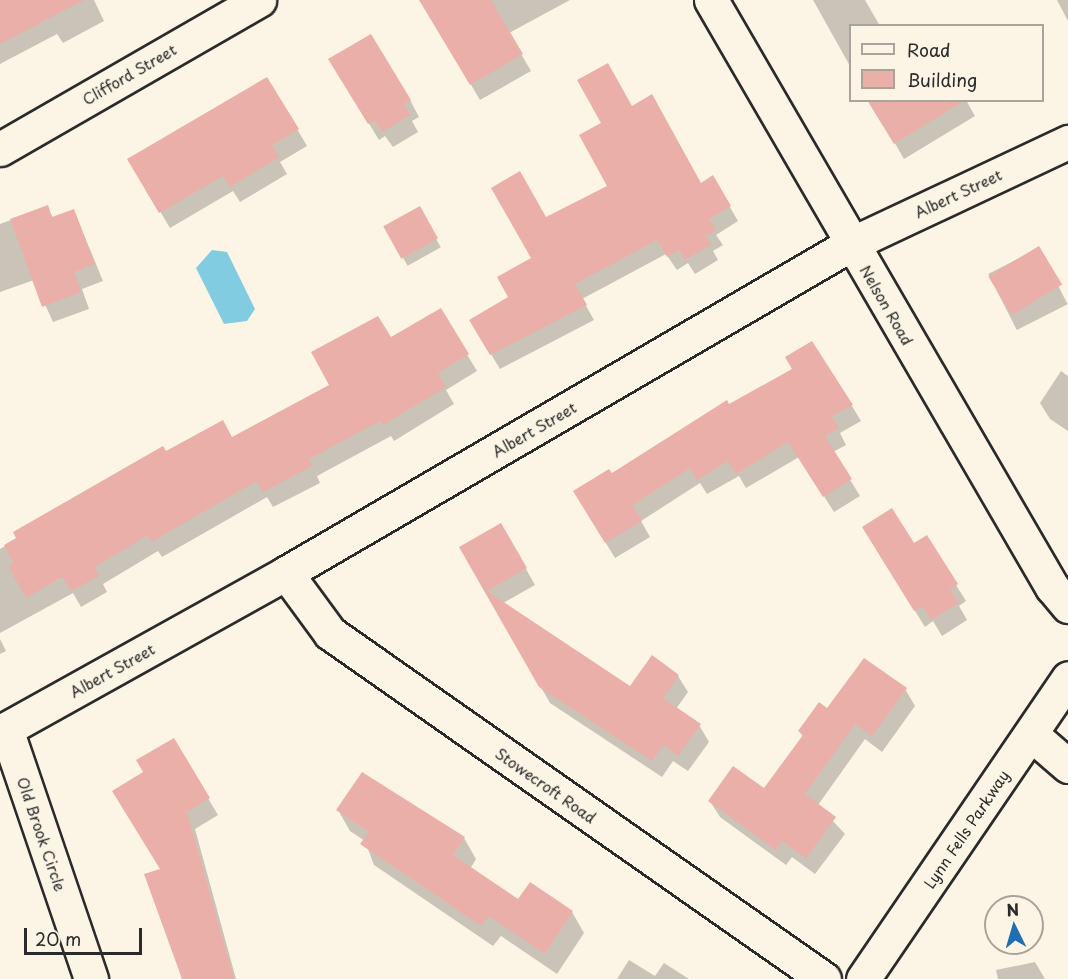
<!DOCTYPE html>
<html>
<head>
<meta charset="utf-8">
<style>
  body { margin:0 }
  #map { position:relative; width:1068px; height:979px; overflow:hidden; background:#fcf5e5; font-family:"Playpen Sans",sans-serif }
  div>[style] { position:absolute }
  [style*='--x'] { left:calc(var(--x)*1px); top:calc(var(--y)*1px); width:calc(var(--w)*1px); rotate:calc(var(--a)*1deg) }
  .water>* { inset:0; background:#82cce2 }
  .shadow>* { inset:0; background:#0003; transform-origin:0 0 }
  .building>* { inset:0; background:#eaafa9; transform-origin:0 0 }
  .roads { filter:drop-shadow(2px 0 #2b2b2b) drop-shadow(-2px 0 #2b2b2b) drop-shadow(0 2px #2b2b2b) drop-shadow(0 -2px #2b2b2b) }
  .street>* { height:33px; margin:-16.5px; padding:0 16.5px; transform-origin:16.5px; border-radius:16.5px; background:#fcf5e5 }
  .secondary>* { height:33px; margin:-16.5px; padding:0 16.5px; transform-origin:16.5px; border-radius:16.5px; background:#fcf5e5 }
  .primary>* { height:33px; margin:-16.5px; padding:0 16.5px; transform-origin:16.5px; border-radius:16.5px; background:#fcf5e5 }
  span { translate:-50% -50%; white-space:nowrap; text-align:center; line-height:1.15; -webkit-text-stroke:4.5px #fcf5e5; paint-order:stroke }
  .street-label { font-size:15px; color:#2b2b2b }
  .legend { position:absolute; left:849px; top:24px; width:195px; height:78px; box-sizing:border-box; background:#fcf5e5; border:2px solid #a8a49b; margin:0; padding:8px 10px; list-style:none; font-size:18px; color:#2b2b2b }
  .legend li { display:flex; align-items:center; gap:12px; height:30px }
  .legend b { width:30px; border:2px solid #a8a49b }
  .north { position:absolute; left:984px; top:895px; width:60px; height:60px; box-sizing:border-box; background:#fcf5e5; border:2px solid #a8a49b; border-radius:50%; rotate:355deg; font-size:16px; font-weight:700; line-height:24px; text-align:center; color:#2b2b2b }
  .north::after { content:''; display:block; margin:auto; width:21px; height:27px; background:#1f6fb2; clip-path:polygon(50% 0,100% 100%,50% 72%,0 100%) }
  .scale { position:absolute; left:24px; top:928px; width:118px; height:27px; box-sizing:border-box; border:3px solid #2b2b2b; border-top:0; padding-left:8px; font-size:18px; line-height:21px; white-space:nowrap; color:#2b2b2b; -webkit-text-stroke:4px #fcf5e5; paint-order:stroke }
</style>
</head>
<body>
<div id="map">
  <div class="water">
    <i style="clip-path:polygon(212px 250px,227px 252px,255px 309px,247px 321px,224px 324px,196px 268px)"></i>
  </div>
  <div class="shadow">
    <i style="clip-path:polygon(0 0,94px 0,104px 21px,63px 43px,57px 34px,0 64px)"></i>
    <i style="clip-path:polygon(421px 0,570px 0,509px 33px,531px 71px,480px 100px)"></i>
    <i style="clip-path:polygon(813px 0,865px 0,880px 26px,850px 26px,850px 66px)"></i>
    <i style="clip-path:polygon(1057px 0,1068px 0,1068px 21px)"></i>
    <i style="clip-path:polygon(340px 76px,410px 100px,419px 117px,412px 121px,418px 132px,393px 147px,385px 136px,379px 140px)"></i>
    <i style="clip-path:polygon(870px 100px,966px 100px,975px 116px,904px 159px)"></i>
    <i style="clip-path:polygon(632px 108px,701px 185px,713px 178px,738px 221px,716px 235px,723px 245px,713px 251px,718px 260px,695px 274px,688px 263px,677px 270px,666px 254px,582px 299px,594px 320px,500px 369px,471px 321px,510px 298px,533px 258px,546px 219px,609px 186px)"></i>
    <i style="clip-path:polygon(297px 129px,307px 146px,280px 162px,287px 174px,240px 202px,233px 191px,170px 228px,129px 159px)"></i>
    <i style="clip-path:polygon(47px 207px,53px 218px,74px 211px,103px 281px,82px 289px,89px 309px,53px 322px,34px 280px,0 292px,0 224px)"></i>
    <i style="left:419px;top:208px;width:45px;height:38px;rotate:61deg"></i>
    <i style="left:1039px;top:248px;width:63px;height:57px;rotate:63deg"></i>
    <i style="clip-path:polygon(440px 310px,477px 371px,446px 390px,454px 404px,394px 441px,391px 436px,317px 476px,320px 483px,273px 507px,267px 497px,162px 557px,158px 551px,103px 584px,107px 592px,81px 607px,73px 593px,0 633px,0 549px,165px 453px,232px 439px,331px 386px,390px 340px)"></i>
    <i style="clip-path:polygon(1061px 371px,1068px 376px,1068px 431px,1050px 419px,1040px 403px)"></i>
    <i style="clip-path:polygon(729px 406px,852px 406px,861px 421px,840px 433px,846px 445px,833px 452px,860px 496px,834px 512px,799px 457px,746px 488px,739px 476px,707px 494px,700px 483px,641px 521px,650px 537px,615px 558px,584px 507px,612px 475px)"></i>
    <i style="clip-path:polygon(501px 525px,535px 585px,503px 603px,631px 688px,678px 676px,688px 692px,676px 709px,699px 725px,709px 742px,688px 771px,673px 761px,662px 777px,550px 703px,461px 547px)"></i>
    <i style="clip-path:polygon(873px 543px,913px 545px,956px 585px,966px 601px,959px 606px,967px 620px,942px 636px,933px 621px,925px 627px)"></i>
    <i style="clip-path:polygon(0 639px,6px 651px,0 654px)"></i>
    <i style="clip-path:polygon(905px 689px,915px 706px,882px 752px,865px 739px,818px 805px,845px 834px,815px 874px,792px 857px,786px 865px,720px 817px,710px 801px,764px 790px,803px 737px,800px 731px,828px 710px)"></i>
    <i style="clip-path:polygon(173px 740px,218px 815px,195px 829px,236px 979px,182px 979px,145px 773px)"></i>
    <i style="clip-path:polygon(338px 810px,464px 838px,476px 859px,470px 869px,518px 901px,572px 912px,584px 933px,557px 974px,501px 936px,493px 946px,374px 865px,365px 841px,350px 831px)"></i>
    <i style="clip-path:polygon(629px 960px,655px 976px,664px 963px,689px 979px,617px 979px)"></i>
    <i style="clip-path:polygon(1035px 962px,1045px 979px,998px 979px,996px 970px)"></i>
  </div>
  <div class="building">
    <i style="clip-path:polygon(0 0,84px 0,0 44px)"></i>
    <i style="clip-path:polygon(419px 0,491px 0,523px 54px,470px 85px)"></i>
    <i style="clip-path:polygon(371px 34px,411px 100px,404px 104px,410px 115px,382px 132px,375px 121px,368px 124px,328px 59px)"></i>
    <i style="clip-path:polygon(608px 63px,632px 106px,652px 94px,701px 183px,713px 175px,731px 206px,709px 219px,716px 230px,706px 236px,711px 245px,685px 260px,679px 250px,667px 257px,657px 240px,575px 284px,587px 305px,490px 355px,469px 320px,508px 297px,497px 277px,531px 258px,491px 188px,520px 171px,546px 217px,607px 186px,579px 135px,601px 123px,577px 80px)"></i>
    <i style="clip-path:polygon(267px 77px,299px 129px,272px 145px,279px 157px,230px 187px,223px 176px,159px 213px,127px 159px)"></i>
    <i style="clip-path:polygon(867px 100px,965px 100px,894px 144px)"></i>
    <i style="clip-path:polygon(48px 205px,52px 217px,74px 209px,95px 264px,74px 272px,81px 292px,42px 307px,10px 219px)"></i>
    <i style="left:420px;top:206px;width:37px;height:42px;rotate:61deg"></i>
    <i style="left:1039px;top:246px;width:45px;height:59px;rotate:59deg"></i>
    <i style="clip-path:polygon(441px 308px,469px 354px,438px 373px,446px 387px,383px 425px,380px 421px,309px 459px,312px 466px,263px 492px,257px 481px,151px 542px,148px 535px,95px 567px,99px 576px,71px 591px,62px 577px,26px 598px,8px 566px,14px 563px,4px 545px,16px 538px,13px 532px,163px 446px,166px 451px,223px 420px,232px 437px,329px 385px,311px 352px,378px 316px,391px 337px)"></i>
    <i style="clip-path:polygon(812px 341px,853px 405px,832px 416px,839px 428px,825px 436px,852px 479px,823px 497px,788px 442px,736px 474px,728px 461px,697px 480px,690px 468px,633px 505px,642px 521px,605px 543px,573px 491px,609px 469px,612px 473px,727px 400px,729px 404px,792px 369px,785px 357px)"></i>
    <i style="clip-path:polygon(892px 508px,914px 543px,927px 535px,958px 584px,950px 590px,959px 603px,931px 620px,922px 606px,914px 611px,862px 527px)"></i>
    <i style="clip-path:polygon(501px 523px,527px 568px,487px 591px,630px 686px,652px 655px,679px 675px,663px 698px,701px 724px,678px 756px,663px 745px,652px 761px,539px 687px,459px 547px)"></i>
    <i style="clip-path:polygon(864px 658px,907px 688px,872px 736px,855px 724px,805px 794px,836px 817px,806px 858px,782px 841px,776px 850px,708px 801px,733px 766px,764px 788px,803px 735px,798px 731px,819px 702px,827px 708px)"></i>
    <i style="clip-path:polygon(174px 738px,210px 798px,187px 812px,234px 979px,182px 979px,144px 874px,160px 869px,112px 791px,143px 772px,136px 760px)"></i>
    <i style="clip-path:polygon(362px 772px,465px 837px,453px 855px,518px 899px,530px 882px,573px 911px,545px 954px,489px 916px,481px 926px,360px 844px,369px 832px,336px 810px)"></i>
  </div>
  <div class="roads">
    <div class="street">
      <i style="--x:0;--y:149;--w:299;--a:-29.9"></i>
      <i style="--x:286;--y:573;--w:74;--a:53.7"></i>
      <i style="--x:330;--y:633;--w:603;--a:35.01"></i>
      <i style="--x:6;--y:729;--w:321;--a:-29.1"></i>
      <i style="--x:286;--y:573;--w:654;--a:-30.21"></i>
      <i style="--x:851;--y:244;--w:240;--a:-25.2"></i>
      <i style="--x:0;--y:732;--w:7;--a:-27"></i>
      <i style="--x:6;--y:729;--w:264;--a:71.2"></i>
    </div>
    <div class="secondary">
      <i style="--x:711;--y:0;--w:679;--a:59.85"></i>
      <i style="--x:1052;--y:587;--w:25;--a:50"></i>
      <i style="--x:1031;--y:734;--w:49;--a:40.9"></i>
    </div>
    <div class="primary">
      <i style="--x:863;--y:979;--w:364;--a:-55.7"></i>
    </div>
  </div>
  <div class="street-label">
    <span style="left:129px;top:74px;rotate:-30deg">Clifford Street</span>
    <span style="left:958px;top:193px;rotate:-25deg">Albert Street</span>
    <span style="left:887px;top:305px;rotate:60deg">Nelson Road</span>
    <span style="left:534px;top:429px;rotate:-30deg">Albert Street</span>
    <span style="left:112px;top:670px;rotate:-29deg">Albert Street</span>
    <span style="left:546px;top:785px;rotate:35deg">Stowecroft Road</span>
    <span style="left:966px;top:829px;rotate:-56deg">Lynn Fells Parkway</span>
    <span style="left:42px;top:834px;rotate:71deg">Old Brook Circle</span>
  </div>
  <ul class="legend">
  <li><b style="height:8px;background:#fcf5e5"></b>Road</li>
  <li><b style="height:16px;background:#eaafa9"></b>Building</li>
  </ul>
  <div class="north">N</div>
  <div class="scale">20 m</div>
</div>
</body>
</html>
